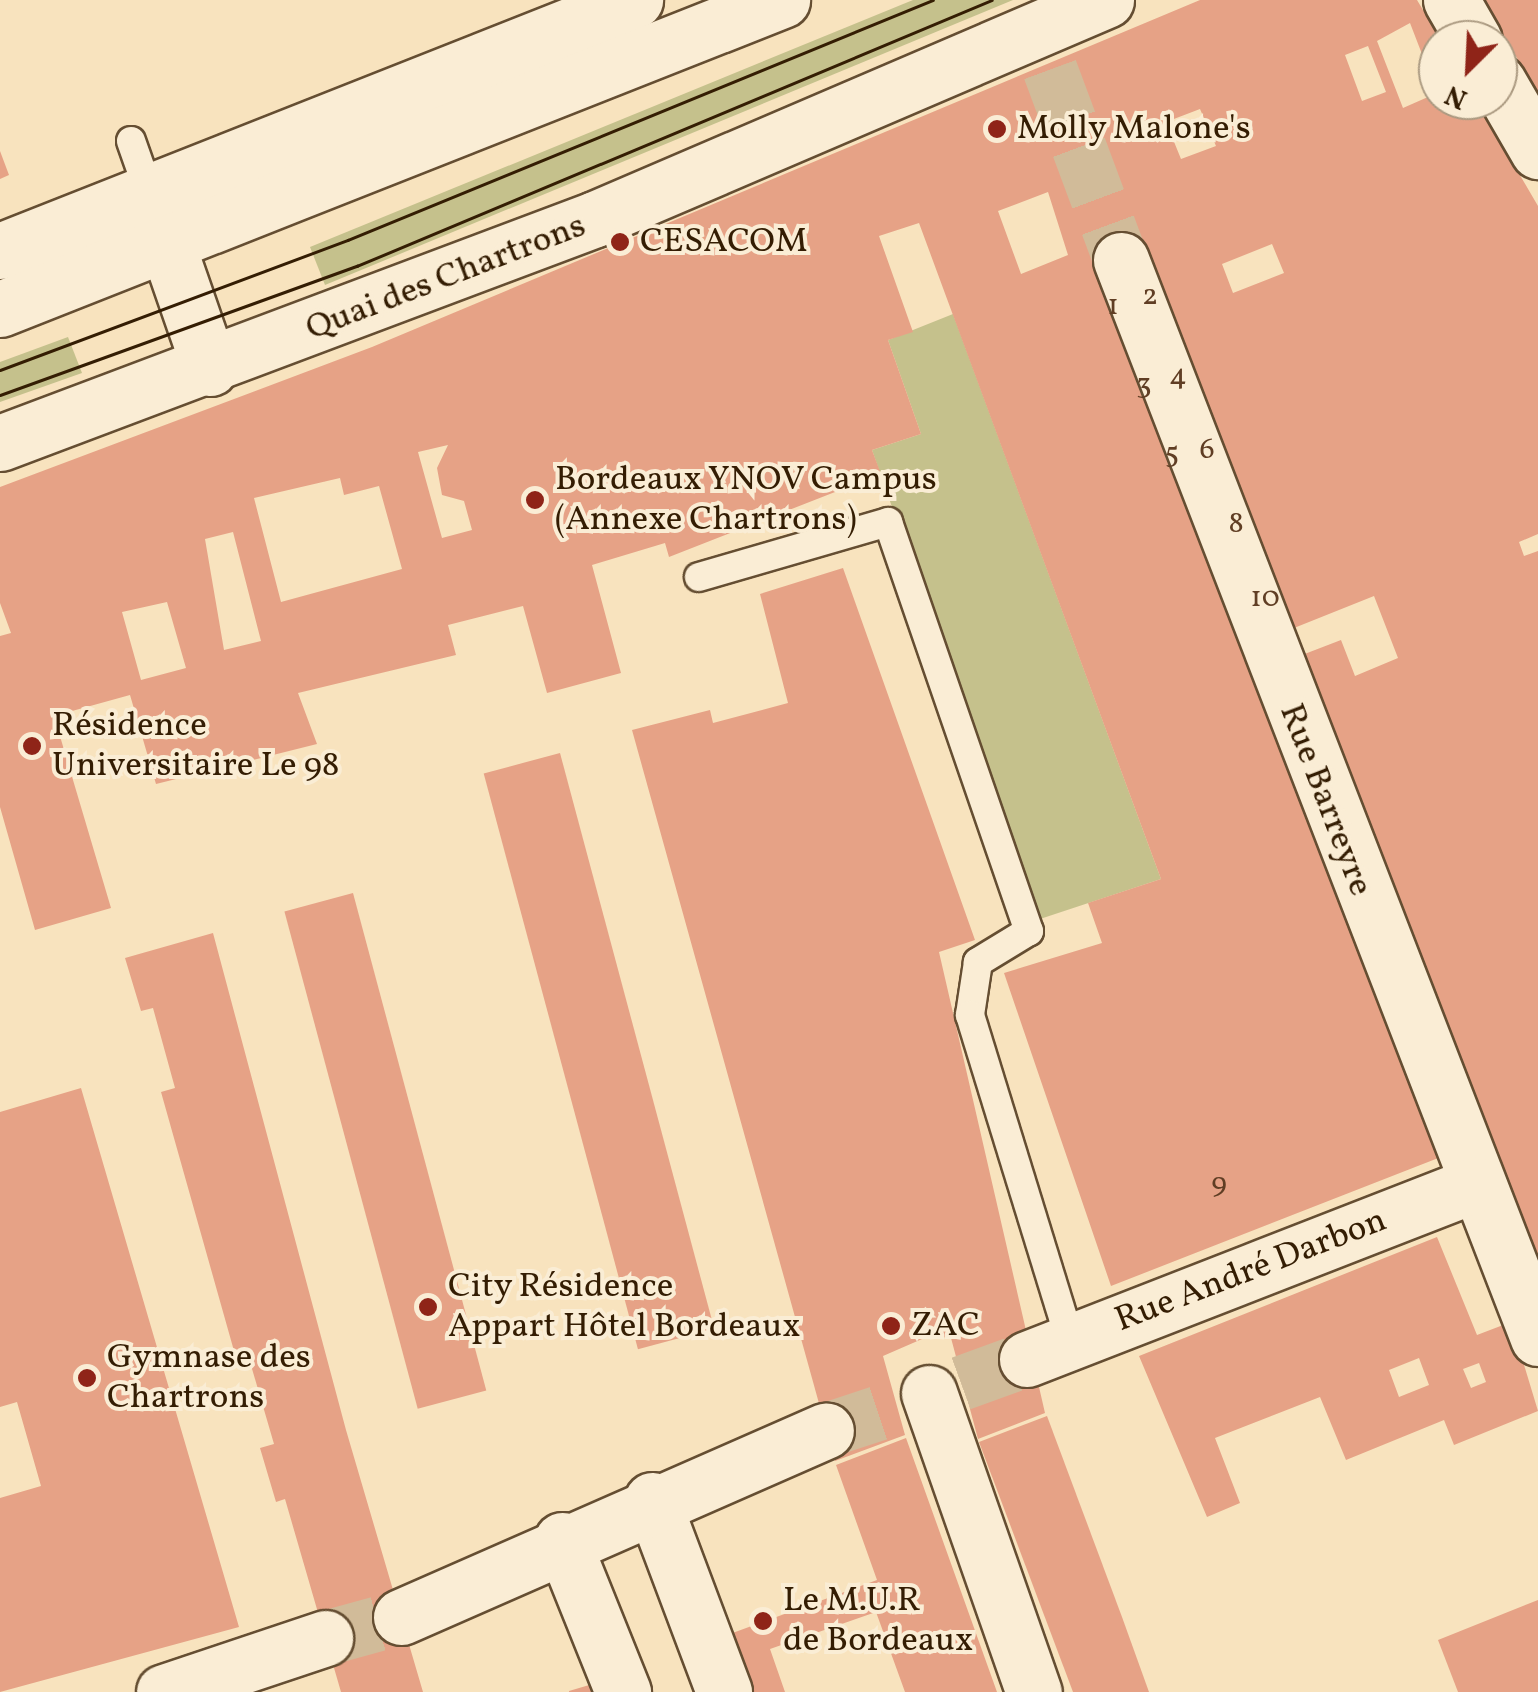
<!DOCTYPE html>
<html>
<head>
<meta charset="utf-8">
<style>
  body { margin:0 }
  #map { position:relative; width:1538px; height:1692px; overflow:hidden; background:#f8e3be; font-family:Vollkorn,serif }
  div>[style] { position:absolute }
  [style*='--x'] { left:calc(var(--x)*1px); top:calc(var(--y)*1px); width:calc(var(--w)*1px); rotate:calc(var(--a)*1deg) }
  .green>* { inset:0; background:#c5c18c }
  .building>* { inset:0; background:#e6a286; transform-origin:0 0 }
  .minor-tunnel>* { height:55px; margin-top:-27.5px; transform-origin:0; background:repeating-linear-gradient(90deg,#d1bb99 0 55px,transparent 0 83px) }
  .roads { filter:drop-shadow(2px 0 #654e32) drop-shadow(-2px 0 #654e32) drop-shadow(0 2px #654e32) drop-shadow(0 -2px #654e32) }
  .service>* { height:28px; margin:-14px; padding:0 14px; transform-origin:14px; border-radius:14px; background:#faedd5 }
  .minor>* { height:55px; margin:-27.5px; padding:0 27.5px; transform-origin:27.5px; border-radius:27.5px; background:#faedd5 }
  .secondary>* { height:55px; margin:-27.5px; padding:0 27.5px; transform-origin:27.5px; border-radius:27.5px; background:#faedd5 }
  .tram>* { height:2.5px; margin:-1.25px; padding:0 1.25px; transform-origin:1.25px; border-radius:1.25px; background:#341d03 }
  .dots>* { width:28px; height:28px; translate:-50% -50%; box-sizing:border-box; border:5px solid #faedd5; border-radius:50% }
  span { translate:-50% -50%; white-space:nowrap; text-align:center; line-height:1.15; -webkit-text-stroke:8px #faedd5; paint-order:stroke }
  .number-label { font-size:30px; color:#603e24 }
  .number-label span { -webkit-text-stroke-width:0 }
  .poi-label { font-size:35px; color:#341d03 }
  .left { translate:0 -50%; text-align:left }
  .street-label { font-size:35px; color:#341d03 }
  .north { position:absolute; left:1418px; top:20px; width:100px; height:100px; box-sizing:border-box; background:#faedd5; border:2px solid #ab9a81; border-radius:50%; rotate:204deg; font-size:28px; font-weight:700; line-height:40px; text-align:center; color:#341d03 }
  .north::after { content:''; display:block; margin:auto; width:35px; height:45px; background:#8f2418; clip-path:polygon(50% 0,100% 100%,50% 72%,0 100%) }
</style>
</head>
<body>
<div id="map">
  <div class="green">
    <i style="clip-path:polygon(913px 0,1013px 0,325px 285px,310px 247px)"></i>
    <i style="clip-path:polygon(953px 314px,1161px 879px,1037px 920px,872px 450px,921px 434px,888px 340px)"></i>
    <i style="clip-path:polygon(68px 337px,82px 373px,0 402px,0 362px)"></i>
  </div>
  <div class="building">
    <i style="clip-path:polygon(evenodd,1200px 0,1417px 0,1441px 40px,1438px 100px,1476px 100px,1538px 206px,1538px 534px,1519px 542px,1524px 556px,1538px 551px,1538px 1294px,1289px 660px,1341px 640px,1355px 676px,1398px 658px,1374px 596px,1279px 634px,1446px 1155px,1111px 1286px,1004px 973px,1102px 943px,1088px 903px,1161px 879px,919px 223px,879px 236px,913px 332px,888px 340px,921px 434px,872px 450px,881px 474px,669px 557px,665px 543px,592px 565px,621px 673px,547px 693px,523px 606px,448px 625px,456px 655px,298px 693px,317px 744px,156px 784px,130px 695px,54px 716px,111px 908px,35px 930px,0 807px,0 636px,11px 633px,0 603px,0 487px,372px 347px,1200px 0,1410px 23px,1437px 93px,1403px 108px,1377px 41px,1410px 23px,1200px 0,1368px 46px,1386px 92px,1362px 101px,1345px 55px,1368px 46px,1200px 0,1200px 109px,1216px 146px,1181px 159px,1166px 122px,1200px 109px,1200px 0,1048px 192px,1068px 255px,1021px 274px,998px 211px,1048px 192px,1200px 0,1272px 244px,1284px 273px,1233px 293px,1222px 264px,1272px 244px,1200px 0,448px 445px,437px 468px,442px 495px,464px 501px,472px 530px,442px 538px,418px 452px,448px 445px,1200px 0,340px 478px,344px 495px,379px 486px,402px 569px,281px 602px,254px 498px,340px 478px,1200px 0,233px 532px,261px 641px,224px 650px,205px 539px,233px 532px,1200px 0,167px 602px,186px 668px,141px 680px,122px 612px,167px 602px)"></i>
    <i style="clip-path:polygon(1482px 0,1538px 0,1538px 95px,1517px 58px)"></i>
    <i style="clip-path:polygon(0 151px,9px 175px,0 179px)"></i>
    <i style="clip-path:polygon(843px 568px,975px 940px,939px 952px,1045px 1413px,978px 1439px,951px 1338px,929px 1336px,883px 1356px,905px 1435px,835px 1461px,632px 730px,710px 710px,713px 723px,788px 703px,760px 594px)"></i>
    <i style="left:560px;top:753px;width:596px;height:79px;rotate:75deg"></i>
    <i style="left:353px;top:893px;width:515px;height:71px;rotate:75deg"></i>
    <i style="clip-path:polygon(213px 933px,346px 1430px,423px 1692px,341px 1692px,285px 1499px,276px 1502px,260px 1448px,274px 1444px,248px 1355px,236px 1358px,161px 1092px,175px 1088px,153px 1008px,141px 1011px,125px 958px)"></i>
    <i style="clip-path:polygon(81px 1088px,239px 1627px,0 1692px,0 1498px,41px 1486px,17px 1402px,0 1407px,0 1112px)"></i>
    <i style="clip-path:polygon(evenodd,1437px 1237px,1477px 1335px,1511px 1322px,1538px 1411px,1454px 1445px,1444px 1420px,1346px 1460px,1320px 1397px,1215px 1438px,1240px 1503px,1207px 1517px,1139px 1356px,1437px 1237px,1419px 1358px,1429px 1385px,1399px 1397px,1389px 1370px,1419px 1358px,1437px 1237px,1479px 1363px,1486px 1382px,1471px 1388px,1463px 1369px,1479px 1363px)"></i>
    <i style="clip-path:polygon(1047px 1416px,1122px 1617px,1149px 1692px,1073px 1692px,979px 1442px)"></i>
    <i style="clip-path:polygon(906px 1438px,997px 1692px,905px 1692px,876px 1612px,770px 1649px,785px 1692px,747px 1692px,727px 1635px,877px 1580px,836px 1465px)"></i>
    <i style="clip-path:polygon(1538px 1600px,1538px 1692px,1458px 1692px,1438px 1640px)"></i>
    <i style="clip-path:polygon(596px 1683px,599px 1692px,569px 1692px,569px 1691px)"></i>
  </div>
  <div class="minor-tunnel">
    <i style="--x:1050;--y:69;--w:204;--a:69.6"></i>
    <i style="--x:961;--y:1383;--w:70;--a:-20"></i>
    <i style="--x:826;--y:1430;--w:74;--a:-18.2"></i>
    <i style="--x:325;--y:1638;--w:79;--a:-15.4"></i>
  </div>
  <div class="roads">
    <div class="service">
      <i style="--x:131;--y:141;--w:57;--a:70.6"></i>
      <i style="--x:699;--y:577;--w:197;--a:-16.2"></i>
      <i style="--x:888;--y:522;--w:433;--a:71"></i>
      <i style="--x:1029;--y:931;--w:60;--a:148.7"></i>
      <i style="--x:978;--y:962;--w:54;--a:98.6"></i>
      <i style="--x:970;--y:1015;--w:341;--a:72.9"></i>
    </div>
    <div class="minor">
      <i style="--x:1451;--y:0;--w:46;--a:60.1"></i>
      <i style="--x:1498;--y:82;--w:80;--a:59.9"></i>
      <i style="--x:151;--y:198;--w:180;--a:70.9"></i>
      <i style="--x:1121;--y:260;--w:1156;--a:68.85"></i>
      <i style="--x:0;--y:443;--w:636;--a:-20.63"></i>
      <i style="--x:595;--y:219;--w:556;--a:-23.2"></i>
      <i style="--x:1027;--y:1359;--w:481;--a:-21.3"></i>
      <i style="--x:929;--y:1393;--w:317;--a:70.7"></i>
      <i style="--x:652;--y:1500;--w:205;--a:69.4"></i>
      <i style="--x:562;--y:1540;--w:164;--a:68.1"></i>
      <i style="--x:401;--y:1617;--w:464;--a:-23.7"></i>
      <i style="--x:164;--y:1692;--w:170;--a:-18.5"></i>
    </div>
    <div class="secondary">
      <i style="--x:0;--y:251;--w:683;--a:-21.57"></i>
      <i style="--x:0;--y:309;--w:841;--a:-21.56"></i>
    </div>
  </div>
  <div class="tram">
    <i style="--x:0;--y:370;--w:371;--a:-20.5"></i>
    <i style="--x:348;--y:240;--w:632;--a:-22.31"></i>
    <i style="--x:0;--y:395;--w:380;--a:-19.9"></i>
    <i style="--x:357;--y:266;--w:688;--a:-22.73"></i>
  </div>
  <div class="dots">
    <i style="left:997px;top:129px;background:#8f2418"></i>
    <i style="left:620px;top:242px;background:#8f2418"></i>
    <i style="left:535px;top:500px;background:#8f2418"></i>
    <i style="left:32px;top:746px;background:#8f2418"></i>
    <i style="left:428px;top:1307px;background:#8f2418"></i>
    <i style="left:891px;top:1326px;background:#8f2418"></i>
    <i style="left:87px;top:1378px;background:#8f2418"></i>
    <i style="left:763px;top:1621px;background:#8f2418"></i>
  </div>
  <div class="number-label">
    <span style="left:1150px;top:296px">2</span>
    <span style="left:1113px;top:306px">1</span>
    <span style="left:1178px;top:376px">4</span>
    <span style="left:1144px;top:385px">3</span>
    <span style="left:1207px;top:450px">6</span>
    <span style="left:1172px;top:454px">5</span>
    <span style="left:1236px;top:524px">8</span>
    <span style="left:1265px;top:598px">10</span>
    <span style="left:1219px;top:1184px">9</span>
  </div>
  <div class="poi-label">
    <span class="left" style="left:1017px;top:129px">Molly Malone's</span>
    <span class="left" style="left:640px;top:242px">CESACOM</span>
    <span class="left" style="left:555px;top:500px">Bordeaux YNOV Campus<br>(Annexe Chartrons)</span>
    <span class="left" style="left:52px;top:746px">Résidence<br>Universitaire Le 98</span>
    <span class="left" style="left:448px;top:1307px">City Résidence<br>Appart Hôtel Bordeaux</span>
    <span class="left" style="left:911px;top:1326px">ZAC</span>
    <span class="left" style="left:107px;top:1378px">Gymnase des<br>Chartrons</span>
    <span class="left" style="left:783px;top:1621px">Le M.U.R<br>de Bordeaux</span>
  </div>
  <div class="street-label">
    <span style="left:446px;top:278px;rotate:-21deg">Quai des Chartrons</span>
    <span style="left:1325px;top:800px;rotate:69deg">Rue Barreyre</span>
    <span style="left:1251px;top:1271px;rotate:-21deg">Rue André Darbon</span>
  </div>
  <div class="north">N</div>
</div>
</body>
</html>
